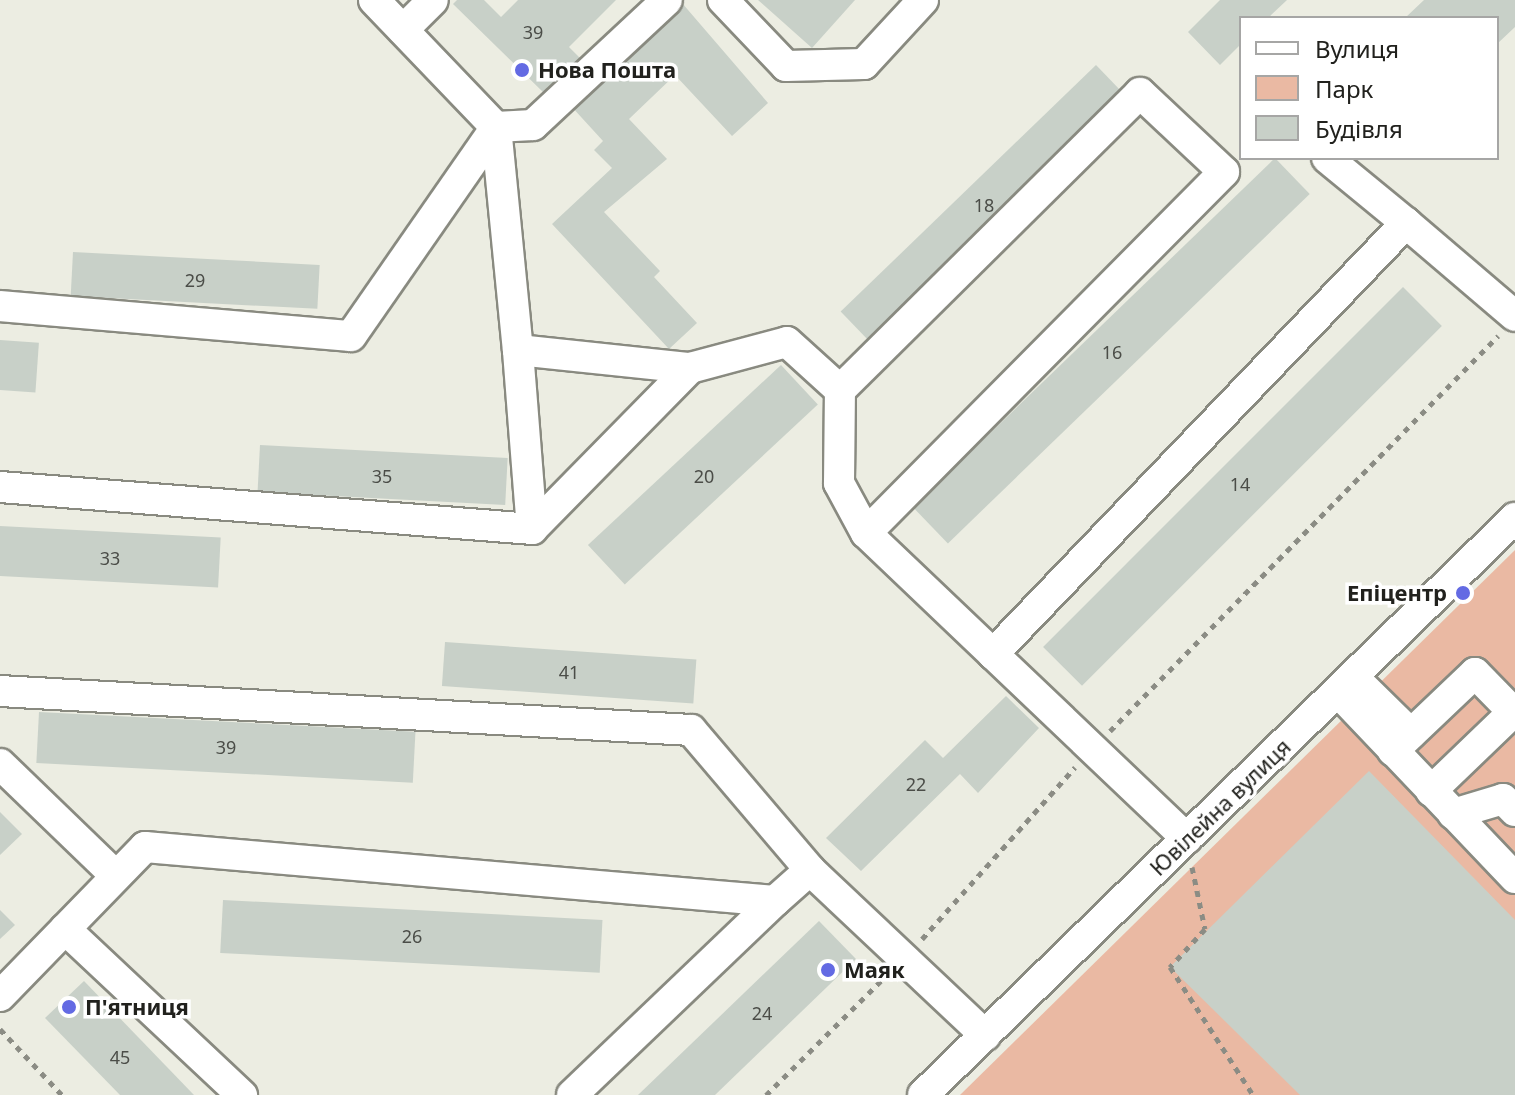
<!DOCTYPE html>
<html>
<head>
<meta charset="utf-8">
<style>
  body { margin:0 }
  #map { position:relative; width:1515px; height:1095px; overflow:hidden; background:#ecede2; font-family:"Noto Sans",sans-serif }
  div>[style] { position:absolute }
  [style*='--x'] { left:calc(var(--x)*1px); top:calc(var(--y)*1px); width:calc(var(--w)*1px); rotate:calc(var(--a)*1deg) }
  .green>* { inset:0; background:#eab9a3 }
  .building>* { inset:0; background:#c8d0c8; transform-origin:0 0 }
  .path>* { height:5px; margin-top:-2.5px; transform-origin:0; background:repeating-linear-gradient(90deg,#8b8c84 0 6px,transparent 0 12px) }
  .roads { filter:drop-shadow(2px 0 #898a80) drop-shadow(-2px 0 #898a80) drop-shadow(0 2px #898a80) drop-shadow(0 -2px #898a80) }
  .minor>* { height:30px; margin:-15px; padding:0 15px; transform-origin:15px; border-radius:15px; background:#fff }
  .dots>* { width:22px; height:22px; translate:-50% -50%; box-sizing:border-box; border:4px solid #fff; border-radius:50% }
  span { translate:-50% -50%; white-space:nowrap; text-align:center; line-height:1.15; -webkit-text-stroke:7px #fff; paint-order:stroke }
  .number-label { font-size:18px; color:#4b4d48 }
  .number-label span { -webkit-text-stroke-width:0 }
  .poi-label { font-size:22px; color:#21211d; font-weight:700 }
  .left { translate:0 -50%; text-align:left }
  .right { translate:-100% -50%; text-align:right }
  .street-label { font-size:22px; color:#21211d }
  .legend { position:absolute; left:1239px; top:16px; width:260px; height:144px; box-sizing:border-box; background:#fff; border:2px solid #a6a6a5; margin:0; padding:10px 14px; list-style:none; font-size:24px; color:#21211d }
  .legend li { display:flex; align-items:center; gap:16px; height:40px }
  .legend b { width:40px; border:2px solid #a6a6a5 }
</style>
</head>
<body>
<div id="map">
  <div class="green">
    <i style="clip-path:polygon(1515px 550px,1515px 1095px,960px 1095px)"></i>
  </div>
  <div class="building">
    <i style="clip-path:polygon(457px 0,484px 0,501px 17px,518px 0,616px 0,569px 47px,580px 58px,545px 94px,453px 4px)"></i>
    <i style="clip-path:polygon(758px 0,855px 0,812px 48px)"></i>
    <i style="clip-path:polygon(1220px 0,1287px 0,1268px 18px,1241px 18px,1241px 44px,1220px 65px,1188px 32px)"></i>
    <i style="clip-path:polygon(1424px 0,1515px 0,1515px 27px,1497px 44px,1497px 18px,1405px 18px)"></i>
    <i style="clip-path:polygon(682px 3px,768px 103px,732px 136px,675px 75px,629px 119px,667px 159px,604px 212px,660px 271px,654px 277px,697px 323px,669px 349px,552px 224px,612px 168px,594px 150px,603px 141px,571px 106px)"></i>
    <i style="left:1096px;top:65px;width:43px;height:355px;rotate:46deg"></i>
    <i style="left:1275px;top:158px;width:50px;height:503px;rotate:46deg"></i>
    <i style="left:73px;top:252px;width:247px;height:44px;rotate:3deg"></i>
    <i style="left:1403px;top:287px;width:55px;height:509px;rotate:45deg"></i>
    <i style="left:0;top:340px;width:39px;height:50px;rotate:4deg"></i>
    <i style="left:781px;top:365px;width:54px;height:264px;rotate:47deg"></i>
    <i style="left:260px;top:445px;width:248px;height:47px;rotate:3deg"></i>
    <i style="left:0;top:526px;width:221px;height:50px;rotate:3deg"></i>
    <i style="left:445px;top:642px;width:252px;height:44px;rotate:4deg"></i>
    <i style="clip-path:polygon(1006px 696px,1039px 728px,978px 793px,960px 774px,861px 871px,826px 838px,925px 740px,943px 758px)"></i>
    <i style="left:39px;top:712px;width:377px;height:51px;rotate:3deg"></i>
    <i style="clip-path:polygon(1369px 771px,1515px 920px,1515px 1095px,1300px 1095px,1170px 967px)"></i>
    <i style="clip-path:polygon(0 812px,22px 834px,0 855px)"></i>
    <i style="left:223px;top:900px;width:380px;height:53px;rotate:3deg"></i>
    <i style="clip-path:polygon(0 910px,15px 925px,0 939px)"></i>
    <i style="clip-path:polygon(819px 921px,856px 959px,715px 1095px,638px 1095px)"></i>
    <i style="clip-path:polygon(84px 981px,194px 1095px,120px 1095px,45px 1018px)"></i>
  </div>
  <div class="path">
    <i style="--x:1110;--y:731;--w:554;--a:-45.51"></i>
    <i style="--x:1192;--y:867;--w:63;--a:78.2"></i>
    <i style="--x:1205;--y:929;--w:52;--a:132.6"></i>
    <i style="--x:1170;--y:967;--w:153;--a:57"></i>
    <i style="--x:922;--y:939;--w:230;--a:-48.3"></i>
    <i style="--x:0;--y:1029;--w:91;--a:46.8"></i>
    <i style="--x:766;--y:1095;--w:166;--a:-44.8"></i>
  </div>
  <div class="roads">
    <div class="minor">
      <i style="--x:374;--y:0;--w:176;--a:46.2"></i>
      <i style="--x:496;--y:127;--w:224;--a:84.4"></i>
      <i style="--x:518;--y:350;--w:173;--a:6"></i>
      <i style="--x:690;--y:368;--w:100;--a:-15"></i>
      <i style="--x:787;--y:342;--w:72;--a:42.2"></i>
      <i style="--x:840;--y:390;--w:422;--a:-44.7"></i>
      <i style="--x:1140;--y:93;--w:115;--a:43.2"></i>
      <i style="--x:1224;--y:172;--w:508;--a:134.76"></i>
      <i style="--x:866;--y:533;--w:57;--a:-118.4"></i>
      <i style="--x:839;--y:483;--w:93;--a:-89.4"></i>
      <i style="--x:723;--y:0;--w:91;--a:46.3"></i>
      <i style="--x:786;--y:66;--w:78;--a:-1.5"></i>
      <i style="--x:864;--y:64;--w:87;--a:-47.3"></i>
      <i style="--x:403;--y:30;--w:42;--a:-45"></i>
      <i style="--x:496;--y:127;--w:37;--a:-3"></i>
      <i style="--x:533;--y:125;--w:183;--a:-43"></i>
      <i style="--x:1327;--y:158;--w:102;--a:39.4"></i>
      <i style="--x:0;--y:306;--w:352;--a:4.9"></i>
      <i style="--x:351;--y:336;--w:254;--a:-55.2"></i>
      <i style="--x:0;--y:487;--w:534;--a:4.51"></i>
      <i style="--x:532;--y:529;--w:180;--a:-94.5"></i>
      <i style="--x:532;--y:529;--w:226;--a:-45.5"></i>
      <i style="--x:866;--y:533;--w:443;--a:43.6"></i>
      <i style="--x:993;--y:654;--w:597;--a:-46.22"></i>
      <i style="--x:1406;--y:223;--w:143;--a:40.5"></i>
      <i style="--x:1353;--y:677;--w:81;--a:44.5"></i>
      <i style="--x:0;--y:691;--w:692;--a:3.23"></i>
      <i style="--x:691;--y:730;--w:184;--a:49.6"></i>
      <i style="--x:1338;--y:692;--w:257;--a:46.4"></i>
      <i style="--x:1393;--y:751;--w:113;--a:-43.6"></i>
      <i style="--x:1475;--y:673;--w:57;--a:45.7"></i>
      <i style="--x:0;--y:764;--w:161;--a:44"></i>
      <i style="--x:1431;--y:791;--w:114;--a:-43.9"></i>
      <i style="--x:1453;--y:814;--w:52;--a:-16.7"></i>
      <i style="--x:1503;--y:799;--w:17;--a:45"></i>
      <i style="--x:65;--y:929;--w:243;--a:43.2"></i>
      <i style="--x:0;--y:996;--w:208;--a:-45.8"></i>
      <i style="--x:145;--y:847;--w:632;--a:4.9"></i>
      <i style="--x:775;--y:901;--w:47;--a:-41.5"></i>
      <i style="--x:810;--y:870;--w:241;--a:43.3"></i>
      <i style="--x:572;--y:1095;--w:281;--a:-43.7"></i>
      <i style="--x:923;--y:1095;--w:827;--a:-44.26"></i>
    </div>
  </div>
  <div class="dots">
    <i style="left:522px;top:70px;background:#636ae3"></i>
    <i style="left:1463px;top:593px;background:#636ae3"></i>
    <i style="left:828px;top:970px;background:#636ae3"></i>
    <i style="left:69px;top:1007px;background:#636ae3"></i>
  </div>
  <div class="number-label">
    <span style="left:533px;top:32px">39</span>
    <span style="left:984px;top:205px">18</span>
    <span style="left:195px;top:280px">29</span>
    <span style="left:1112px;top:352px">16</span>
    <span style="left:382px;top:476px">35</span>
    <span style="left:704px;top:476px">20</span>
    <span style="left:1240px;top:484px">14</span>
    <span style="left:110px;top:558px">33</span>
    <span style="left:569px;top:672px">41</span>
    <span style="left:226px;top:747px">39</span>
    <span style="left:916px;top:784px">22</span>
    <span style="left:412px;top:936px">26</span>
    <span style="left:762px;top:1013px">24</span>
    <span style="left:120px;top:1057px">45</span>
  </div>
  <div class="poi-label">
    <span class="left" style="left:538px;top:70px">Нова Пошта</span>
    <span class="right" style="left:1447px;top:593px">Епіцентр</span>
    <span class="left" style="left:844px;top:970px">Маяк</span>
    <span class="left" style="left:85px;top:1007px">П'ятниця</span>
  </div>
  <div class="street-label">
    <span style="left:1220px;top:807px;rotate:-44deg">Ювілейна вулиця</span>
  </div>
  <ul class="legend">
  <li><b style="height:10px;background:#fff"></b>Вулиця</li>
  <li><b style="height:22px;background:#eab9a3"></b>Парк</li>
  <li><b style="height:22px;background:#c8d0c8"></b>Будівля</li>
  </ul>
</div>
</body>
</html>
